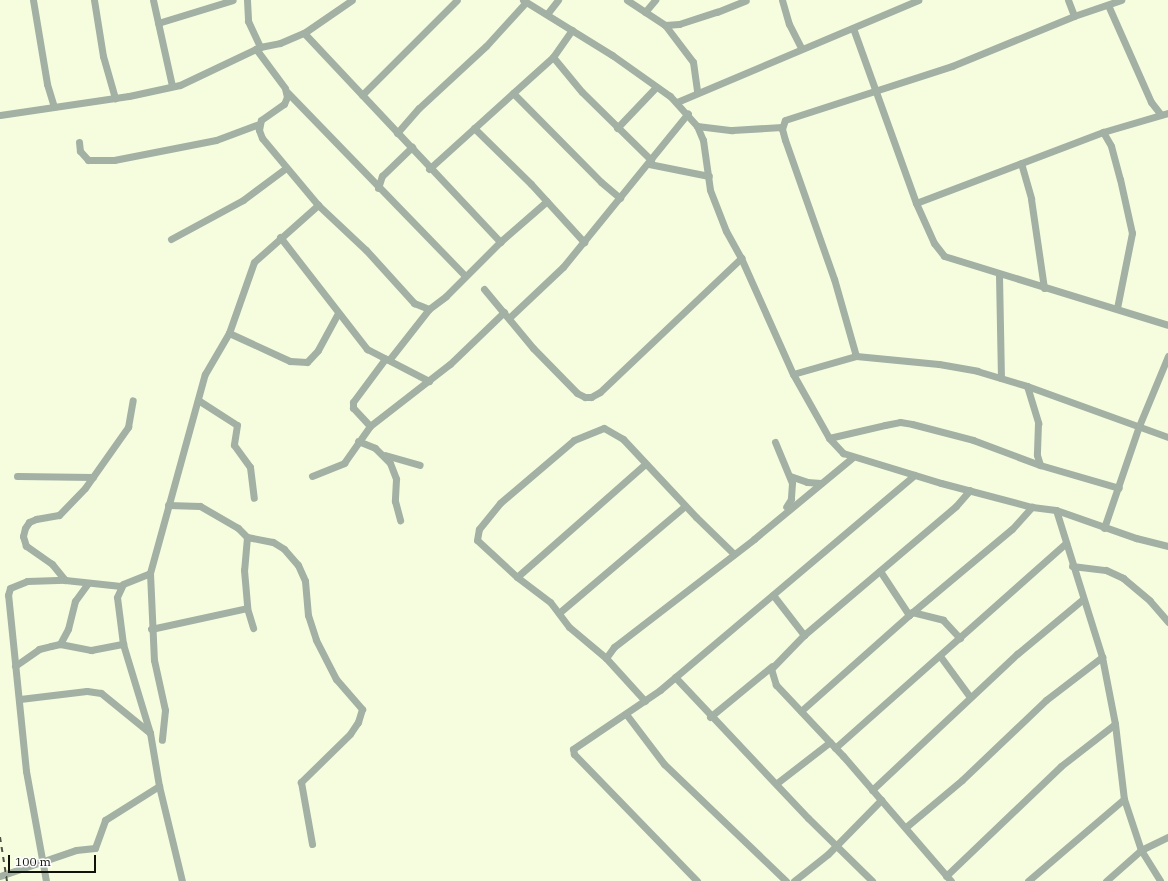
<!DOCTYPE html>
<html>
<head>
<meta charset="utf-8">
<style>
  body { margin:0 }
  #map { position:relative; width:1168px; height:881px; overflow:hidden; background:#f6fddf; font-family:"IBM Plex Serif",serif }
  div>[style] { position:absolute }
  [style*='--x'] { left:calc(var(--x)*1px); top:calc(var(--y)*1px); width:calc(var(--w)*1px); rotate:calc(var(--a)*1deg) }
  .minor>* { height:7px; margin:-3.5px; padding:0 3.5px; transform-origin:3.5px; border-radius:3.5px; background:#a3b0a4 }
  .rail>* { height:2px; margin-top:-1px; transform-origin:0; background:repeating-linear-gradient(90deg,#515445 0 5px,transparent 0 10px) }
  span { translate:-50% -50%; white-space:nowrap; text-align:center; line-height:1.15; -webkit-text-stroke:4px #fff; paint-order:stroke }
  .scale { position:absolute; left:8px; top:855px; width:88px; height:18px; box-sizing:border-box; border:2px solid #111209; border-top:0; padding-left:5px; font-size:12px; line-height:14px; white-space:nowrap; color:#111209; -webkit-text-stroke:3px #fff; paint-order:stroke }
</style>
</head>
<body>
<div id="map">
  <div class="minor">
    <i style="--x:33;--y:0;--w:85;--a:80.5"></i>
    <i style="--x:47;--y:84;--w:24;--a:73"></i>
    <i style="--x:94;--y:0;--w:57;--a:80.9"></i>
    <i style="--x:103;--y:56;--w:44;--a:74.1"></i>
    <i style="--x:153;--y:0;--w:88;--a:77.5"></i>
    <i style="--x:247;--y:0;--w:21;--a:87"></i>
    <i style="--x:248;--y:21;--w:29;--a:65"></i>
    <i style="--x:523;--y:0;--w:105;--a:31.7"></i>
    <i style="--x:612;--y:55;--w:71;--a:35.3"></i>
    <i style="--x:670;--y:96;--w:40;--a:48"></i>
    <i style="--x:697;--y:126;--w:15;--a:67"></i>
    <i style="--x:703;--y:140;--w:50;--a:82"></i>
    <i style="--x:710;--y:190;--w:44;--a:68.7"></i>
    <i style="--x:726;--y:231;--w:31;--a:61"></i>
    <i style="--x:741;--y:258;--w:127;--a:65.9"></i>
    <i style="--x:793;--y:374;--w:73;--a:60.6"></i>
    <i style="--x:829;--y:438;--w:21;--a:47"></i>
    <i style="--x:843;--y:453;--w:102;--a:17"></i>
    <i style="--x:941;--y:483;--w:94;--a:14.8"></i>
    <i style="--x:1032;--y:507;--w:24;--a:7"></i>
    <i style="--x:1056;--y:510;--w:85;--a:19.3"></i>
    <i style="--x:1136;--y:538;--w:33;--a:14"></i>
    <i style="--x:627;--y:0;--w:45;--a:33.3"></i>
    <i style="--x:665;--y:25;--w:14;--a:-4"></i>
    <i style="--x:679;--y:24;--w:40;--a:-18"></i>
    <i style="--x:717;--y:12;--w:31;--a:-22"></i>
    <i style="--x:782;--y:0;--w:25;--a:74"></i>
    <i style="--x:789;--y:24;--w:27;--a:63"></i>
    <i style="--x:1068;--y:0;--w:17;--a:69"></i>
    <i style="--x:1108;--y:5;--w:106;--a:66.1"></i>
    <i style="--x:1151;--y:102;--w:16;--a:52"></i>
    <i style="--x:645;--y:12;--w:16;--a:-50"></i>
    <i style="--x:547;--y:14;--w:18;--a:-52"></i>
    <i style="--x:158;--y:23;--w:78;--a:-17"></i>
    <i style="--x:665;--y:25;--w:46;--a:52.9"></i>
    <i style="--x:693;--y:62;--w:30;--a:82"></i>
    <i style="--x:853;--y:28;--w:186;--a:70.2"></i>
    <i style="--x:916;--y:203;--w:44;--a:65.8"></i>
    <i style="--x:934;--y:243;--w:16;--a:52"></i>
    <i style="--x:944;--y:256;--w:234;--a:17.1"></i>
    <i style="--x:304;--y:33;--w:287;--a:46.8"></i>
    <i style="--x:553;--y:57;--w:45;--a:50.4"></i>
    <i style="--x:582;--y:92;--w:97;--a:44.6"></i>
    <i style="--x:287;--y:92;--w:256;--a:45.9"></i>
    <i style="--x:513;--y:93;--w:125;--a:45.3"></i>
    <i style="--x:601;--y:182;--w:25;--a:40"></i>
    <i style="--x:362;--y:95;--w:134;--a:-45"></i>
    <i style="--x:677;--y:102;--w:262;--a:-22.9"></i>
    <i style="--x:0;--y:115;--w:130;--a:-8.4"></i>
    <i style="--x:129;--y:96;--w:52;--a:-12.2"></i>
    <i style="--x:180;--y:85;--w:89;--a:-25.4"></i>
    <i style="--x:260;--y:47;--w:20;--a:-11"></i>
    <i style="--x:280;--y:43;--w:26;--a:-23"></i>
    <i style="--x:304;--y:33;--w:58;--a:-34.5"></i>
    <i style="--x:697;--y:126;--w:35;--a:7"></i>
    <i style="--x:732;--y:130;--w:50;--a:-3.4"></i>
    <i style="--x:474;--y:128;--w:80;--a:44.5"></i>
    <i style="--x:531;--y:184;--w:79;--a:47.6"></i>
    <i style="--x:617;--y:128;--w:57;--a:-46.4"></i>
    <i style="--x:1103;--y:132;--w:16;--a:60"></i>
    <i style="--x:1111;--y:146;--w:34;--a:75"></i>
    <i style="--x:1120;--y:179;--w:55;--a:77.5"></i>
    <i style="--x:1132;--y:233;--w:76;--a:101.3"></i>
    <i style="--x:397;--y:133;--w:33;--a:-49"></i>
    <i style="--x:419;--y:108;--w:91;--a:-42.8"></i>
    <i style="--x:486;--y:46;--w:59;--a:-47.7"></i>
    <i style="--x:79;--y:142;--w:9;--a:84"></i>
    <i style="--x:80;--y:151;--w:12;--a:48"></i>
    <i style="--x:88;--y:160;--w:26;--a:0"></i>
    <i style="--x:114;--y:160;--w:104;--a:-11.1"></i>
    <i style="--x:216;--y:140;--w:46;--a:-20.4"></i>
    <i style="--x:1021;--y:163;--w:37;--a:74"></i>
    <i style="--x:1031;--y:199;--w:90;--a:81.7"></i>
    <i style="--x:649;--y:164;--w:61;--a:11.3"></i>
    <i style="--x:429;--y:169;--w:167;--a:-42.1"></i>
    <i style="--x:553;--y:57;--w:33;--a:-55"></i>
    <i style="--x:378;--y:188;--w:13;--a:-72"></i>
    <i style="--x:382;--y:176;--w:42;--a:-44"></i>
    <i style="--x:916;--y:203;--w:200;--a:-20.8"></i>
    <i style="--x:1103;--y:132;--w:68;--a:-16.3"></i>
    <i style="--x:318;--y:205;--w:66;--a:43.2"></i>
    <i style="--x:366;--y:250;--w:72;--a:47.8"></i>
    <i style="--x:414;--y:303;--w:16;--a:22"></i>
    <i style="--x:280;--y:237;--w:142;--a:52.2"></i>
    <i style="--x:367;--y:349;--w:70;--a:27.3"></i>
    <i style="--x:171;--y:239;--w:82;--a:-28.4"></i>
    <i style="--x:243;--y:200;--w:54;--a:-36.7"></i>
    <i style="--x:999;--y:275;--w:103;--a:88.9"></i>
    <i style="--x:484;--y:289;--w:77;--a:50.3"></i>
    <i style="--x:533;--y:348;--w:63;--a:45.6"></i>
    <i style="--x:577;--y:393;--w:9;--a:27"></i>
    <i style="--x:585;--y:397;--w:6;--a:0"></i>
    <i style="--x:591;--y:397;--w:10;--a:-29"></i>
    <i style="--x:600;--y:392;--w:195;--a:-43.5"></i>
    <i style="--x:509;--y:318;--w:74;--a:-43.4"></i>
    <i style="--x:563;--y:267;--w:198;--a:-50.9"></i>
    <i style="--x:229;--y:333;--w:67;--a:24.7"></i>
    <i style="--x:290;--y:361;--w:17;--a:3"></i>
    <i style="--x:307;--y:362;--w:16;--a:-47"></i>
    <i style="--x:318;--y:350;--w:42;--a:-61.6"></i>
    <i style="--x:856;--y:356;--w:80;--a:-105.9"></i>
    <i style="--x:834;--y:279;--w:147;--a:-109.4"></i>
    <i style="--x:785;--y:140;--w:11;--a:-105"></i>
    <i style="--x:782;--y:129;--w:9;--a:-72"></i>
    <i style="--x:785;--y:120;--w:176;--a:-17.9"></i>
    <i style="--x:952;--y:66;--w:132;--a:-22.3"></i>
    <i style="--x:1074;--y:16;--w:50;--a:-18.8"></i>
    <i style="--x:389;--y:360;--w:65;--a:-51.9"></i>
    <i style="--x:429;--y:309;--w:21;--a:-37"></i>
    <i style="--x:446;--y:296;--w:76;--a:-45"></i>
    <i style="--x:500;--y:242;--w:62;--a:-41.1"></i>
    <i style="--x:793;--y:374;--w:66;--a:-15.9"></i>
    <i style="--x:856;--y:356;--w:83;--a:5.5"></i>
    <i style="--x:939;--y:364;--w:39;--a:10"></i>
    <i style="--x:977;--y:371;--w:52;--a:16.7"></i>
    <i style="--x:1027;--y:386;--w:150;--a:19.9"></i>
    <i style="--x:1027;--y:386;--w:39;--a:73"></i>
    <i style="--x:1038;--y:423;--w:32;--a:92"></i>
    <i style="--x:1037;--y:455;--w:10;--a:73"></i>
    <i style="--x:198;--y:400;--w:46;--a:32.7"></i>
    <i style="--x:237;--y:425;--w:20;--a:99"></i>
    <i style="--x:234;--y:445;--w:27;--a:54"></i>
    <i style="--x:250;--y:467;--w:31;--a:83"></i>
    <i style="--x:370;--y:426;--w:25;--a:-133"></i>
    <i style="--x:353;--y:408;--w:6;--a:-90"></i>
    <i style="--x:353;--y:402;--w:54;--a:-53.3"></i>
    <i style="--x:829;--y:438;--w:57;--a:-13.1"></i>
    <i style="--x:885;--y:425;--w:15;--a:-11"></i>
    <i style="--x:900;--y:422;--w:12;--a:9"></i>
    <i style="--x:912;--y:424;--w:63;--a:14.7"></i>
    <i style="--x:973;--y:440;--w:72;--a:20.5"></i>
    <i style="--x:1040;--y:465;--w:82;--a:16.2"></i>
    <i style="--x:358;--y:441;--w:18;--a:22"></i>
    <i style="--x:375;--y:448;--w:21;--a:45"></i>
    <i style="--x:390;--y:463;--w:17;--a:69"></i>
    <i style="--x:396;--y:479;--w:22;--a:93"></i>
    <i style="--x:395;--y:501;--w:20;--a:75"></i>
    <i style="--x:775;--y:442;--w:44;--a:67.5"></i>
    <i style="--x:792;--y:483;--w:16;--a:94"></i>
    <i style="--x:791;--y:499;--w:9;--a:122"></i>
    <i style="--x:385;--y:455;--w:36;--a:16"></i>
    <i style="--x:17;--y:476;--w:76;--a:0.8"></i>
    <i style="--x:312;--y:476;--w:35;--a:-22"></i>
    <i style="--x:344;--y:463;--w:45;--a:-54.9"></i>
    <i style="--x:370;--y:426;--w:101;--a:-37.8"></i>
    <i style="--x:450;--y:364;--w:75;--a:-43.9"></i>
    <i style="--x:790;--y:476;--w:18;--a:19"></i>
    <i style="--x:807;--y:482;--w:14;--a:4"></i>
    <i style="--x:168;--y:505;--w:32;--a:2"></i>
    <i style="--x:200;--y:506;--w:44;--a:30.1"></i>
    <i style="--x:238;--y:528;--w:13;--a:45"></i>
    <i style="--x:247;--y:537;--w:33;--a:95"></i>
    <i style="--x:244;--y:570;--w:38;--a:85"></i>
    <i style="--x:247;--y:608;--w:21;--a:73"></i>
    <i style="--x:1056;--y:510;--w:154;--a:72.6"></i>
    <i style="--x:1102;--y:657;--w:68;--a:79"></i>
    <i style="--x:1115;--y:724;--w:76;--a:83.2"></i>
    <i style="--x:1124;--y:799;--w:54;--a:71.6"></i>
    <i style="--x:1141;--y:850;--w:36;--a:58"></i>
    <i style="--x:1104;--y:528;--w:108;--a:-71.1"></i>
    <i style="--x:1139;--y:426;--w:76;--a:-67.5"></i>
    <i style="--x:247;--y:537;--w:26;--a:11"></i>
    <i style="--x:273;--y:542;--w:13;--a:32"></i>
    <i style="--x:284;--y:549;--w:21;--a:49"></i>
    <i style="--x:298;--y:565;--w:17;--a:66"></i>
    <i style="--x:305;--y:581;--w:34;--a:85"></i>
    <i style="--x:308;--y:615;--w:26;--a:72"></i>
    <i style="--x:316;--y:640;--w:44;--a:62.9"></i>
    <i style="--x:336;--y:679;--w:40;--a:49"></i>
    <i style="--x:362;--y:709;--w:14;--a:107"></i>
    <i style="--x:358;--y:722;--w:14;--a:124"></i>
    <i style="--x:350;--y:734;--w:69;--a:135.6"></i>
    <i style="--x:301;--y:782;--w:63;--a:79.9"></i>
    <i style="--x:1072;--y:566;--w:34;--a:7"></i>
    <i style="--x:1106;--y:570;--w:19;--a:25"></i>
    <i style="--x:1123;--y:578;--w:35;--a:40"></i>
    <i style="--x:1150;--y:601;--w:28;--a:49"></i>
    <i style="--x:880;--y:571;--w:53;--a:56.6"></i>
    <i style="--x:150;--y:573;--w:87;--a:87.4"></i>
    <i style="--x:154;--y:660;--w:51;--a:77.6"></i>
    <i style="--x:165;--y:710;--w:30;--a:96"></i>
    <i style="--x:517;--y:577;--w:171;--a:-41.4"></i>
    <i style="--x:65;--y:580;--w:21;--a:-129"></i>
    <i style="--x:52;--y:564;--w:32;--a:-145"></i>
    <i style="--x:26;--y:546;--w:10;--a:-107"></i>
    <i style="--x:23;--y:536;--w:8;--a:-76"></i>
    <i style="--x:25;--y:528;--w:7;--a:-56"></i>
    <i style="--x:29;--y:522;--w:8;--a:-23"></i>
    <i style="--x:36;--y:519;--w:23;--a:-10"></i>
    <i style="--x:59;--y:515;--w:37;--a:-46"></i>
    <i style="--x:85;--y:488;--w:75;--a:-54.8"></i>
    <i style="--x:128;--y:427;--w:27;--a:-80"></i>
    <i style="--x:773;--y:595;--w:51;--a:52.2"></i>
    <i style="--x:560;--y:612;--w:164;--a:-40.3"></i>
    <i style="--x:912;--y:612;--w:32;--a:14"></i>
    <i style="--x:943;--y:620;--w:25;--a:47"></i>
    <i style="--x:151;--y:629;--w:98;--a:-12.3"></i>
    <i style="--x:60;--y:644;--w:17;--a:-62"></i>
    <i style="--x:68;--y:629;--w:29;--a:-76"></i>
    <i style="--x:75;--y:601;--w:22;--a:-54"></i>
    <i style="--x:940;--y:656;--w:51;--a:53.8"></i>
    <i style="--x:606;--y:658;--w:14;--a:-54"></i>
    <i style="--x:614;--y:647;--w:177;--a:-37.6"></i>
    <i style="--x:754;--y:539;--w:127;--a:-39.6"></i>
    <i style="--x:15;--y:666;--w:29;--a:-35"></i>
    <i style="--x:39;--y:649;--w:12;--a:-14"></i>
    <i style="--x:51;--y:646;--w:9;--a:-13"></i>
    <i style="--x:60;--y:644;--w:32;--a:11"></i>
    <i style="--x:91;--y:650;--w:33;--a:-11"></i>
    <i style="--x:675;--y:677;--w:194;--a:46.7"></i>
    <i style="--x:808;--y:818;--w:90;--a:44.5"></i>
    <i style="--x:20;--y:699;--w:67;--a:-6.8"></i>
    <i style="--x:87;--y:691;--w:14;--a:8"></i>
    <i style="--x:101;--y:693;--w:63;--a:39.2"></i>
    <i style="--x:645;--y:701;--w:58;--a:-132.2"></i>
    <i style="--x:606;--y:658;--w:48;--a:-140"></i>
    <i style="--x:569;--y:627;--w:31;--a:-127"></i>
    <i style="--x:550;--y:602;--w:41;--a:-142.9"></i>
    <i style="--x:517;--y:577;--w:54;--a:-137.2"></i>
    <i style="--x:477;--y:540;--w:11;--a:-80"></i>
    <i style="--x:479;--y:529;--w:33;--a:-51"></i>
    <i style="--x:500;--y:503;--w:97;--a:-40.4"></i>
    <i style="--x:574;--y:440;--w:32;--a:-22"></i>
    <i style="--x:604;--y:428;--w:22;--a:30"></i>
    <i style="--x:623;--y:439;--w:107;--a:46.9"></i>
    <i style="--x:696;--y:517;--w:53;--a:44.2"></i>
    <i style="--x:801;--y:711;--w:144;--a:-41.6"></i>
    <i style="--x:909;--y:615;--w:134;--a:-39.9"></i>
    <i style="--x:1012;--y:529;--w:30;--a:-48"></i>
    <i style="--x:626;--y:714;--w:63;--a:52.8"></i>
    <i style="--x:664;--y:764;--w:169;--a:43.8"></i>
    <i style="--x:710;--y:717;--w:80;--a:-39.4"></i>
    <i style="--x:835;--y:748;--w:309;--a:-41.6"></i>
    <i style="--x:777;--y:783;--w:67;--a:-37.7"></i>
    <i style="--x:872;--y:790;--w:199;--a:-43.2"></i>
    <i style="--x:1017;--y:654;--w:86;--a:-39.8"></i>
    <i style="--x:906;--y:827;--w:73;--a:-40"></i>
    <i style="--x:962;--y:780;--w:116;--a:-43.6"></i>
    <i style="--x:1046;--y:700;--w:71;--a:-37.5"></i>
    <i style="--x:0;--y:876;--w:80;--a:-18.9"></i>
    <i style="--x:76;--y:850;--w:19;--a:-6"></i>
    <i style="--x:95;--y:848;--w:30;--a:-70"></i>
    <i style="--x:105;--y:820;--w:64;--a:-32.2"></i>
    <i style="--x:946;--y:876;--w:159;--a:-43.7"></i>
    <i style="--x:1061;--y:766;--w:68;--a:-37.9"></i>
    <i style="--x:46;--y:881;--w:112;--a:-100.3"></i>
    <i style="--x:26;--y:771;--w:177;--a:-95.8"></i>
    <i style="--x:8;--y:595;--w:7;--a:-74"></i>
    <i style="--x:10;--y:588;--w:18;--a:-22"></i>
    <i style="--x:27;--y:581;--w:38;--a:-2"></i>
    <i style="--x:65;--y:580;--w:56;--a:6.1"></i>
    <i style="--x:182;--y:881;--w:98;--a:-103.6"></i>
    <i style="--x:159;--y:786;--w:54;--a:-99.6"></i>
    <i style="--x:150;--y:733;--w:93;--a:-106.9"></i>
    <i style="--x:123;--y:644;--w:47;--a:-97.3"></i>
    <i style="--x:117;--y:597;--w:14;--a:-65"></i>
    <i style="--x:123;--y:584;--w:29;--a:-22"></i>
    <i style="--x:150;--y:573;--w:206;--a:-74.6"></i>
    <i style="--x:205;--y:374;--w:48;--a:-59.7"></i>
    <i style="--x:229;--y:333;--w:75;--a:-70.6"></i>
    <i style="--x:254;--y:262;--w:86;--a:-41.7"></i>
    <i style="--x:318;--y:205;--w:87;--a:-129.9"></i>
    <i style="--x:262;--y:138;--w:9;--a:-111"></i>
    <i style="--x:259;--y:130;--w:10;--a:-79"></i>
    <i style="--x:261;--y:120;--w:28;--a:-35"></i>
    <i style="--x:284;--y:104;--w:8;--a:-67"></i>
    <i style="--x:287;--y:97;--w:9;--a:-103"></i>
    <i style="--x:285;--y:88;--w:49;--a:-126.6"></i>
    <i style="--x:697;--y:881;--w:177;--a:-134.1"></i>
    <i style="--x:574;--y:754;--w:5;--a:-101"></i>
    <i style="--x:573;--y:749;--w:105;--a:-34.1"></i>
    <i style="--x:660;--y:690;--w:333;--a:-40.2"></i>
    <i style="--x:794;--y:881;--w:43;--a:-38.5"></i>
    <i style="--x:828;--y:854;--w:76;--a:-45.5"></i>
    <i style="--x:951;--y:881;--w:165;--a:-130.8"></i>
    <i style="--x:843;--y:756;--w:98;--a:-133.3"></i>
    <i style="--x:776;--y:685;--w:17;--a:-107"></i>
    <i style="--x:771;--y:669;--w:47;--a:-45.9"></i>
    <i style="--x:804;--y:635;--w:199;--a:-40.3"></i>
    <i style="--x:956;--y:506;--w:21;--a:-49"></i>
    <i style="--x:1028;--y:881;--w:126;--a:-40.5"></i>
    <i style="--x:1106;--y:881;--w:47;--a:-41.5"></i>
    <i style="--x:1141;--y:850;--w:30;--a:-26"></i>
  </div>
  <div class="rail">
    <i style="--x:0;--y:837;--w:45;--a:81"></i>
  </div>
  <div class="scale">100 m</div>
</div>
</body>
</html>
